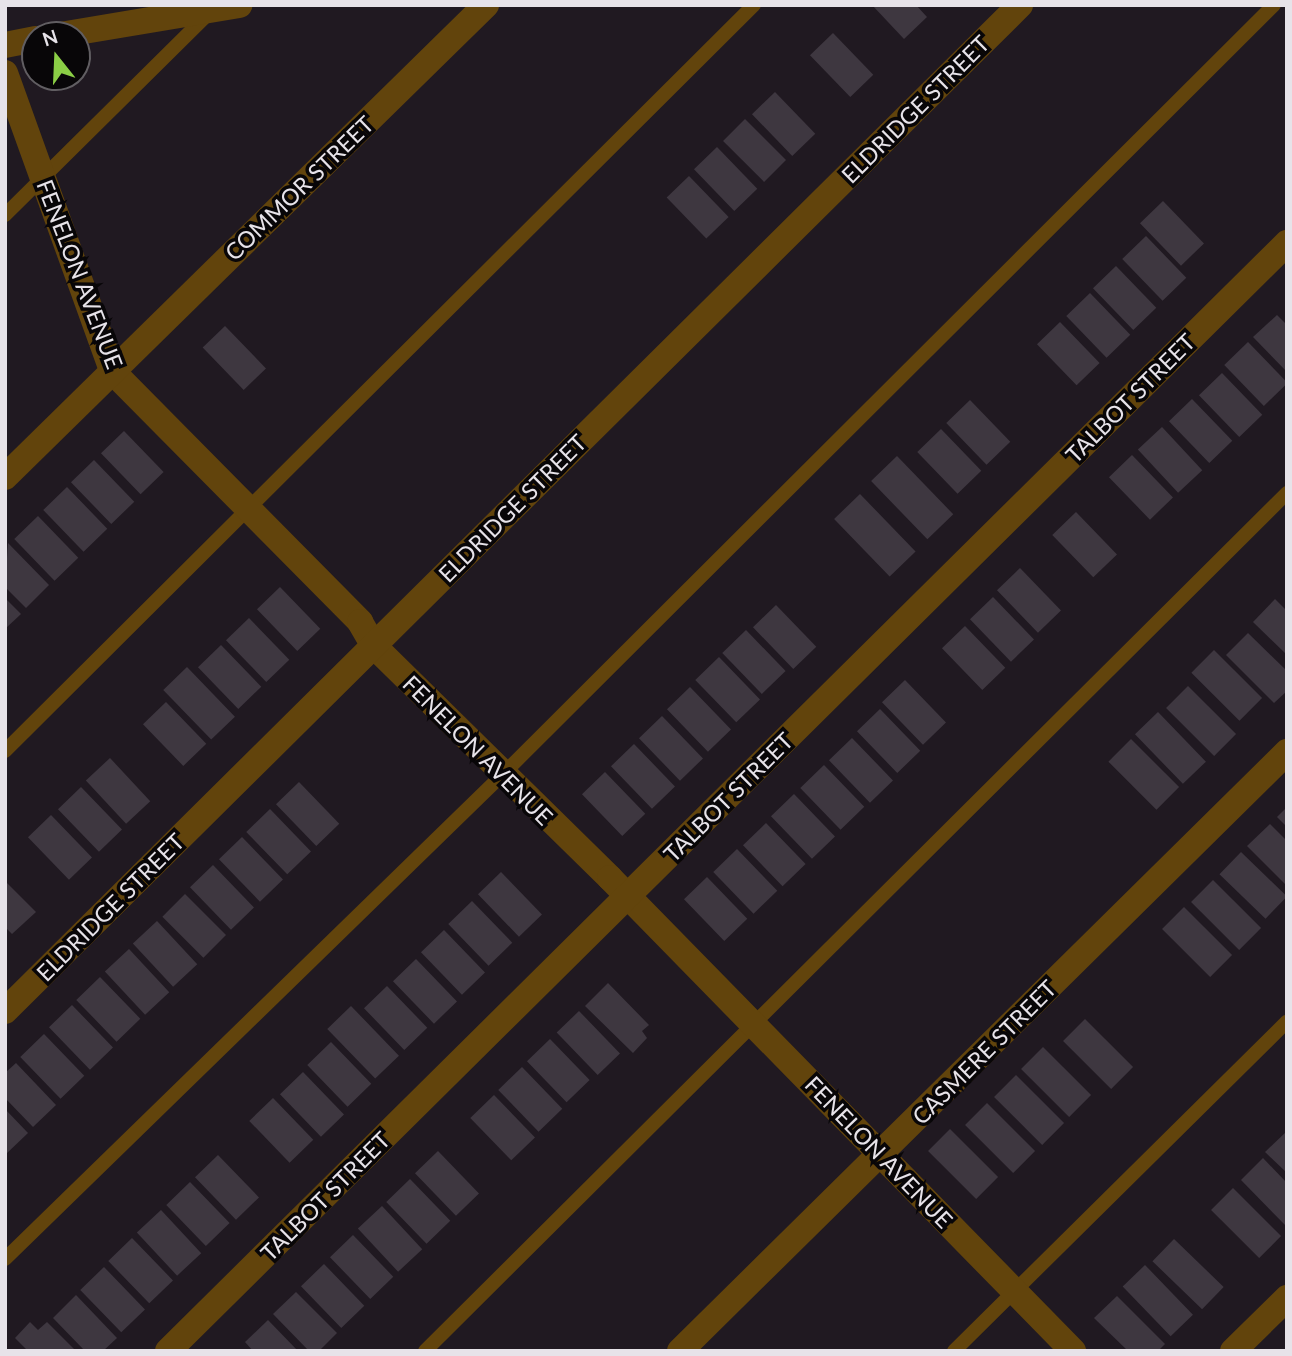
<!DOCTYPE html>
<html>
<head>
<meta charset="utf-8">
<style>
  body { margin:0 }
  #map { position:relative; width:1292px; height:1356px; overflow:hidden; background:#201921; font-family:Lato,sans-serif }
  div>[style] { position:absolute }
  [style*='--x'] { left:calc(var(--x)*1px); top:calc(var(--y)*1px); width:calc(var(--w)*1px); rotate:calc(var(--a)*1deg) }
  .building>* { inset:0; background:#3e3740; transform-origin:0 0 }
  .lane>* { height:14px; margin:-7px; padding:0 7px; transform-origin:7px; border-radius:7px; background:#62440c }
  .street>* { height:26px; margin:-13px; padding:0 13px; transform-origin:13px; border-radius:13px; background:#62440c }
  span { translate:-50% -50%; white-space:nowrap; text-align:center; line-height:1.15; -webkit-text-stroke:7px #080608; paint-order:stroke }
  .street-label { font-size:23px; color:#e7e3e9 }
  .frame { position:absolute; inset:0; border:7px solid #e7e3e9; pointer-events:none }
  .north { position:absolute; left:21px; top:21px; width:70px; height:70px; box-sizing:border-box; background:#080608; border:2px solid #615e62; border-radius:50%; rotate:342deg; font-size:19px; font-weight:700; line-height:28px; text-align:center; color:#e7e3e9 }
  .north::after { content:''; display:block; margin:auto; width:24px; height:32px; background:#8bce46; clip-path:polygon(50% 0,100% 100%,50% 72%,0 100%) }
</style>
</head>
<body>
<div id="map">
  <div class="building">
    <i style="clip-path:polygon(872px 5px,916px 5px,927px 17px,904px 39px)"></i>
    <i style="left:833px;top:33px;width:58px;height:32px;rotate:46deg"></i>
    <i style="left:775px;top:92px;width:58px;height:32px;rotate:46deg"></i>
    <i style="left:745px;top:119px;width:58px;height:31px;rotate:45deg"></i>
    <i style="left:717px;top:147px;width:58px;height:32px;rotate:46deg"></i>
    <i style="left:689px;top:176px;width:57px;height:31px;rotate:46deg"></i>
    <i style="left:1163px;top:201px;width:59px;height:32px;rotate:46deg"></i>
    <i style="left:1146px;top:236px;width:58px;height:33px;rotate:46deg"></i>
    <i style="left:1116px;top:266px;width:58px;height:32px;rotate:46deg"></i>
    <i style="left:1090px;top:293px;width:58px;height:33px;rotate:46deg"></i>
    <i style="clip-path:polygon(1277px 315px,1287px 325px,1287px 372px,1253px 337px)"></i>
    <i style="left:1060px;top:322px;width:57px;height:32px;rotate:46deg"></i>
    <i style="left:225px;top:326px;width:59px;height:31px;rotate:46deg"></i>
    <i style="left:1248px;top:342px;width:57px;height:33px;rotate:46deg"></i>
    <i style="left:1222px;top:373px;width:58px;height:32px;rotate:46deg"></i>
    <i style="left:1192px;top:399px;width:58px;height:32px;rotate:46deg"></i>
    <i style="left:970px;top:400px;width:58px;height:33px;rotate:46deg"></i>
    <i style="left:1162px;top:427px;width:59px;height:33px;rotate:47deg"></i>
    <i style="left:941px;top:429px;width:58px;height:33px;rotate:46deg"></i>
    <i style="left:124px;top:431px;width:57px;height:32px;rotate:46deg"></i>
    <i style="left:1132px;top:455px;width:59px;height:32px;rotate:46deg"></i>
    <i style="left:897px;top:456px;width:81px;height:36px;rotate:46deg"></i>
    <i style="left:94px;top:460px;width:58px;height:32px;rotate:46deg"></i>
    <i style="left:67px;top:487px;width:58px;height:33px;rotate:46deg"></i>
    <i style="left:860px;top:494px;width:80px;height:36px;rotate:46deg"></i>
    <i style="left:1076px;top:512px;width:59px;height:33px;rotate:46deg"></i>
    <i style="left:38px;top:516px;width:58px;height:33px;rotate:46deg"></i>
    <i style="clip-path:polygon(8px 543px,49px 585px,26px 608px,5px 587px)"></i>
    <i style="left:1020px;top:568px;width:59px;height:32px;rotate:46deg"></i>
    <i style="left:280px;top:587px;width:58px;height:32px;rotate:46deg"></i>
    <i style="left:993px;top:597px;width:59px;height:32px;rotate:46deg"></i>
    <i style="clip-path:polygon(5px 598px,21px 614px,5px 629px)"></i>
    <i style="clip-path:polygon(1275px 599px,1287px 611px,1287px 655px,1253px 622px)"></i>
    <i style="left:776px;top:605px;width:58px;height:32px;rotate:46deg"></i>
    <i style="left:249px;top:618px;width:58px;height:32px;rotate:46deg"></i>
    <i style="left:965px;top:626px;width:58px;height:32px;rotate:46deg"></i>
    <i style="left:746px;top:630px;width:57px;height:33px;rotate:46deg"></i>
    <i style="clip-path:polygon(1248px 633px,1287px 671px,1287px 691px,1274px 703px,1226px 655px)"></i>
    <i style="left:221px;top:645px;width:58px;height:32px;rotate:46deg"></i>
    <i style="left:1214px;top:650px;width:68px;height:32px;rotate:45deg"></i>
    <i style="left:719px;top:657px;width:59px;height:33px;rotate:46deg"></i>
    <i style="left:187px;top:667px;width:69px;height:33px;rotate:46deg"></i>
    <i style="left:905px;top:680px;width:59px;height:32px;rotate:46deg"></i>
    <i style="left:1188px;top:686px;width:68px;height:31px;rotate:45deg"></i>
    <i style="left:690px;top:687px;width:59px;height:32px;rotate:46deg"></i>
    <i style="left:166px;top:702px;width:58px;height:32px;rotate:46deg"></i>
    <i style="left:880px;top:709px;width:58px;height:32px;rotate:46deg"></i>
    <i style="left:1158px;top:712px;width:69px;height:32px;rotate:46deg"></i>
    <i style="left:662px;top:716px;width:59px;height:32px;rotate:46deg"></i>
    <i style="left:852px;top:738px;width:59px;height:32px;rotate:46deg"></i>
    <i style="left:1131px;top:739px;width:68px;height:32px;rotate:45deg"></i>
    <i style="left:634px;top:744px;width:59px;height:32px;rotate:46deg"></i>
    <i style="left:110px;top:758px;width:59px;height:33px;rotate:47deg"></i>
    <i style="left:824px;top:765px;width:58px;height:33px;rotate:46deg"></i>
    <i style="left:605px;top:772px;width:58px;height:32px;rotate:46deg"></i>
    <i style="left:299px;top:782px;width:58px;height:32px;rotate:46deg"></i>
    <i style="left:81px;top:787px;width:59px;height:32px;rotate:46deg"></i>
    <i style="left:794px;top:794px;width:59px;height:32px;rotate:46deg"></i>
    <i style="clip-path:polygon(1287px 807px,1287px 827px,1277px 817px)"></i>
    <i style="left:270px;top:809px;width:59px;height:33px;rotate:46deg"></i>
    <i style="left:51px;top:815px;width:59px;height:32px;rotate:46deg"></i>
    <i style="left:766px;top:823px;width:57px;height:32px;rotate:46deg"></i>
    <i style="clip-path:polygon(1270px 824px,1287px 841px,1287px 886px,1247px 846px)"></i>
    <i style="left:242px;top:837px;width:59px;height:32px;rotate:46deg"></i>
    <i style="left:737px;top:849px;width:58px;height:33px;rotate:46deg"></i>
    <i style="left:1241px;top:852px;width:64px;height:31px;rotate:44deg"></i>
    <i style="left:213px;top:865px;width:59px;height:32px;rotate:46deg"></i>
    <i style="left:501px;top:872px;width:59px;height:32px;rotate:46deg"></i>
    <i style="left:707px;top:877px;width:58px;height:32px;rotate:46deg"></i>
    <i style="left:1213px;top:880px;width:68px;height:31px;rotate:45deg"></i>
    <i style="clip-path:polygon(5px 881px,36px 912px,12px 934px,5px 927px)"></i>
    <i style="left:185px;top:894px;width:58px;height:32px;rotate:45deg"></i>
    <i style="left:472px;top:901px;width:58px;height:33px;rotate:46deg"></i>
    <i style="left:1184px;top:907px;width:68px;height:31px;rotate:45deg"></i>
    <i style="left:157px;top:921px;width:59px;height:33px;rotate:47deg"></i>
    <i style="left:444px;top:930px;width:59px;height:32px;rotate:46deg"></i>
    <i style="left:129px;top:949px;width:59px;height:33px;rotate:47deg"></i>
    <i style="left:416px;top:959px;width:59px;height:32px;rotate:46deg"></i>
    <i style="left:100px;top:977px;width:58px;height:33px;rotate:46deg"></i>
    <i style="clip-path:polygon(608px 983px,649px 1025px,642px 1031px,647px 1038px,633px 1053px,585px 1006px)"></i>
    <i style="left:387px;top:986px;width:58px;height:32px;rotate:46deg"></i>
    <i style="left:72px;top:1005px;width:59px;height:32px;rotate:46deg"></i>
    <i style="left:351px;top:1006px;width:69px;height:33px;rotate:46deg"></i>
    <i style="left:579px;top:1011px;width:59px;height:31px;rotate:46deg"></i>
    <i style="left:1085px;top:1019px;width:68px;height:31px;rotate:45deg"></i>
    <i style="left:44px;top:1034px;width:58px;height:33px;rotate:46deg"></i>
    <i style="left:550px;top:1039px;width:57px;height:32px;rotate:46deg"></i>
    <i style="left:331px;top:1042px;width:58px;height:33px;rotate:46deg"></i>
    <i style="left:1043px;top:1047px;width:68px;height:31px;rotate:45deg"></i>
    <i style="clip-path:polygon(16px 1063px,56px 1105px,33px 1127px,5px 1098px,5px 1073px)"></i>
    <i style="left:522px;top:1067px;width:58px;height:33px;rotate:46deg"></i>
    <i style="left:303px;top:1072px;width:59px;height:32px;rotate:46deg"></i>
    <i style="left:1016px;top:1075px;width:68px;height:31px;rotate:45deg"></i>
    <i style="left:494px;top:1095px;width:59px;height:33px;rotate:46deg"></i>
    <i style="left:273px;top:1098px;width:58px;height:33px;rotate:46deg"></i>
    <i style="left:987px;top:1103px;width:68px;height:31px;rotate:45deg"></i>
    <i style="clip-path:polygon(5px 1109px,28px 1133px,5px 1155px)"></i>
    <i style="left:950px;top:1129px;width:68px;height:31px;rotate:45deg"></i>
    <i style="clip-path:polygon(1287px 1131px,1287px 1173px,1265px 1152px)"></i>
    <i style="left:438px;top:1151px;width:59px;height:32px;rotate:46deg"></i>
    <i style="left:218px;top:1155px;width:59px;height:32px;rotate:46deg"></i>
    <i style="clip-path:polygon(1263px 1158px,1287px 1183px,1287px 1227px,1241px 1180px)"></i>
    <i style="left:410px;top:1179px;width:58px;height:33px;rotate:46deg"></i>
    <i style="left:190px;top:1182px;width:57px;height:33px;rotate:46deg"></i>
    <i style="left:1233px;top:1188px;width:68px;height:31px;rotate:45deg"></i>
    <i style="left:382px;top:1206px;width:59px;height:33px;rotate:47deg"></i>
    <i style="left:161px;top:1210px;width:59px;height:33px;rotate:47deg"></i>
    <i style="left:353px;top:1235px;width:58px;height:32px;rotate:46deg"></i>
    <i style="left:132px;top:1238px;width:59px;height:33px;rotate:46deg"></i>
    <i style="left:1174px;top:1239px;width:69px;height:31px;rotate:44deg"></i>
    <i style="left:324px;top:1264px;width:58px;height:32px;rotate:46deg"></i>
    <i style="left:1145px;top:1265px;width:69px;height:31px;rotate:46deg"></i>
    <i style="left:104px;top:1267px;width:59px;height:33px;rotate:46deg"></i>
    <i style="clip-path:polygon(296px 1292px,337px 1333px,319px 1351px,309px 1351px,273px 1314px)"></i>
    <i style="clip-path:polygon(76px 1295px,117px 1338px,103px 1351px,85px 1351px,53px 1318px)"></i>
    <i style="clip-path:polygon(1117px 1296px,1165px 1344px,1158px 1351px,1128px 1351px,1094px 1318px)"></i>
    <i style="clip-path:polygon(268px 1320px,298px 1351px,253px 1351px,245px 1342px)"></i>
    <i style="clip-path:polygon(30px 1322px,38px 1330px,47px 1322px,76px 1351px,28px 1351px,15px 1338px)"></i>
  </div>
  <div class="lane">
    <i style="--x:5;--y:215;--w:286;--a:-44.7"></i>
    <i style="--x:5;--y:751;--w:1057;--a:-44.89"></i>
    <i style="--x:5;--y:1259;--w:692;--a:-44.24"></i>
    <i style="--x:501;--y:776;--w:1092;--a:-44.93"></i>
    <i style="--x:425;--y:1351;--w:1216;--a:-44.87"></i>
    <i style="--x:954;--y:1351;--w:468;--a:-44.7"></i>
  </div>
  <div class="street">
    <i style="--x:60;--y:35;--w:182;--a:-9.5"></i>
    <i style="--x:5;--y:45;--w:31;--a:-11"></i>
    <i style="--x:5;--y:73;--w:317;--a:70.2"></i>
    <i style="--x:112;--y:371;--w:353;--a:45.3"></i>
    <i style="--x:360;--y:622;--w:28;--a:60"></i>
    <i style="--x:374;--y:646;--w:331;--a:44.5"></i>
    <i style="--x:610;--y:878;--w:662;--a:45.61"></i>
    <i style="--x:5;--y:477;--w:674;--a:-44.46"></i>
    <i style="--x:5;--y:1011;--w:1429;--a:-44.74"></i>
    <i style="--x:168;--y:1351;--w:1575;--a:-44.72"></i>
    <i style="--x:680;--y:1351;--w:853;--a:-44.62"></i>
    <i style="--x:1233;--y:1351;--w:76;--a:-44.5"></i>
  </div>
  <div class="street-label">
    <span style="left:915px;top:109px;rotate:-45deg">ELDRIDGE STREET</span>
    <span style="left:299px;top:188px;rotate:-44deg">COMMOR STREET</span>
    <span style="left:80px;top:274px;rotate:69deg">FENELON AVENUE</span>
    <span style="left:1130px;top:398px;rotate:-45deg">TALBOT STREET</span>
    <span style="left:512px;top:508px;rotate:-45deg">ELDRIDGE STREET</span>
    <span style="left:478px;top:750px;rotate:45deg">FENELON AVENUE</span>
    <span style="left:728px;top:797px;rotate:-45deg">TALBOT STREET</span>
    <span style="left:110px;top:907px;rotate:-45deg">ELDRIDGE STREET</span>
    <span style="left:984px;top:1052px;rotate:-45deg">CASMERE STREET</span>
    <span style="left:879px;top:1152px;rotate:46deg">FENELON AVENUE</span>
    <span style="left:325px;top:1196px;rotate:-45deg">TALBOT STREET</span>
  </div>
  <div class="frame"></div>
  <div class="north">N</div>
</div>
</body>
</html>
